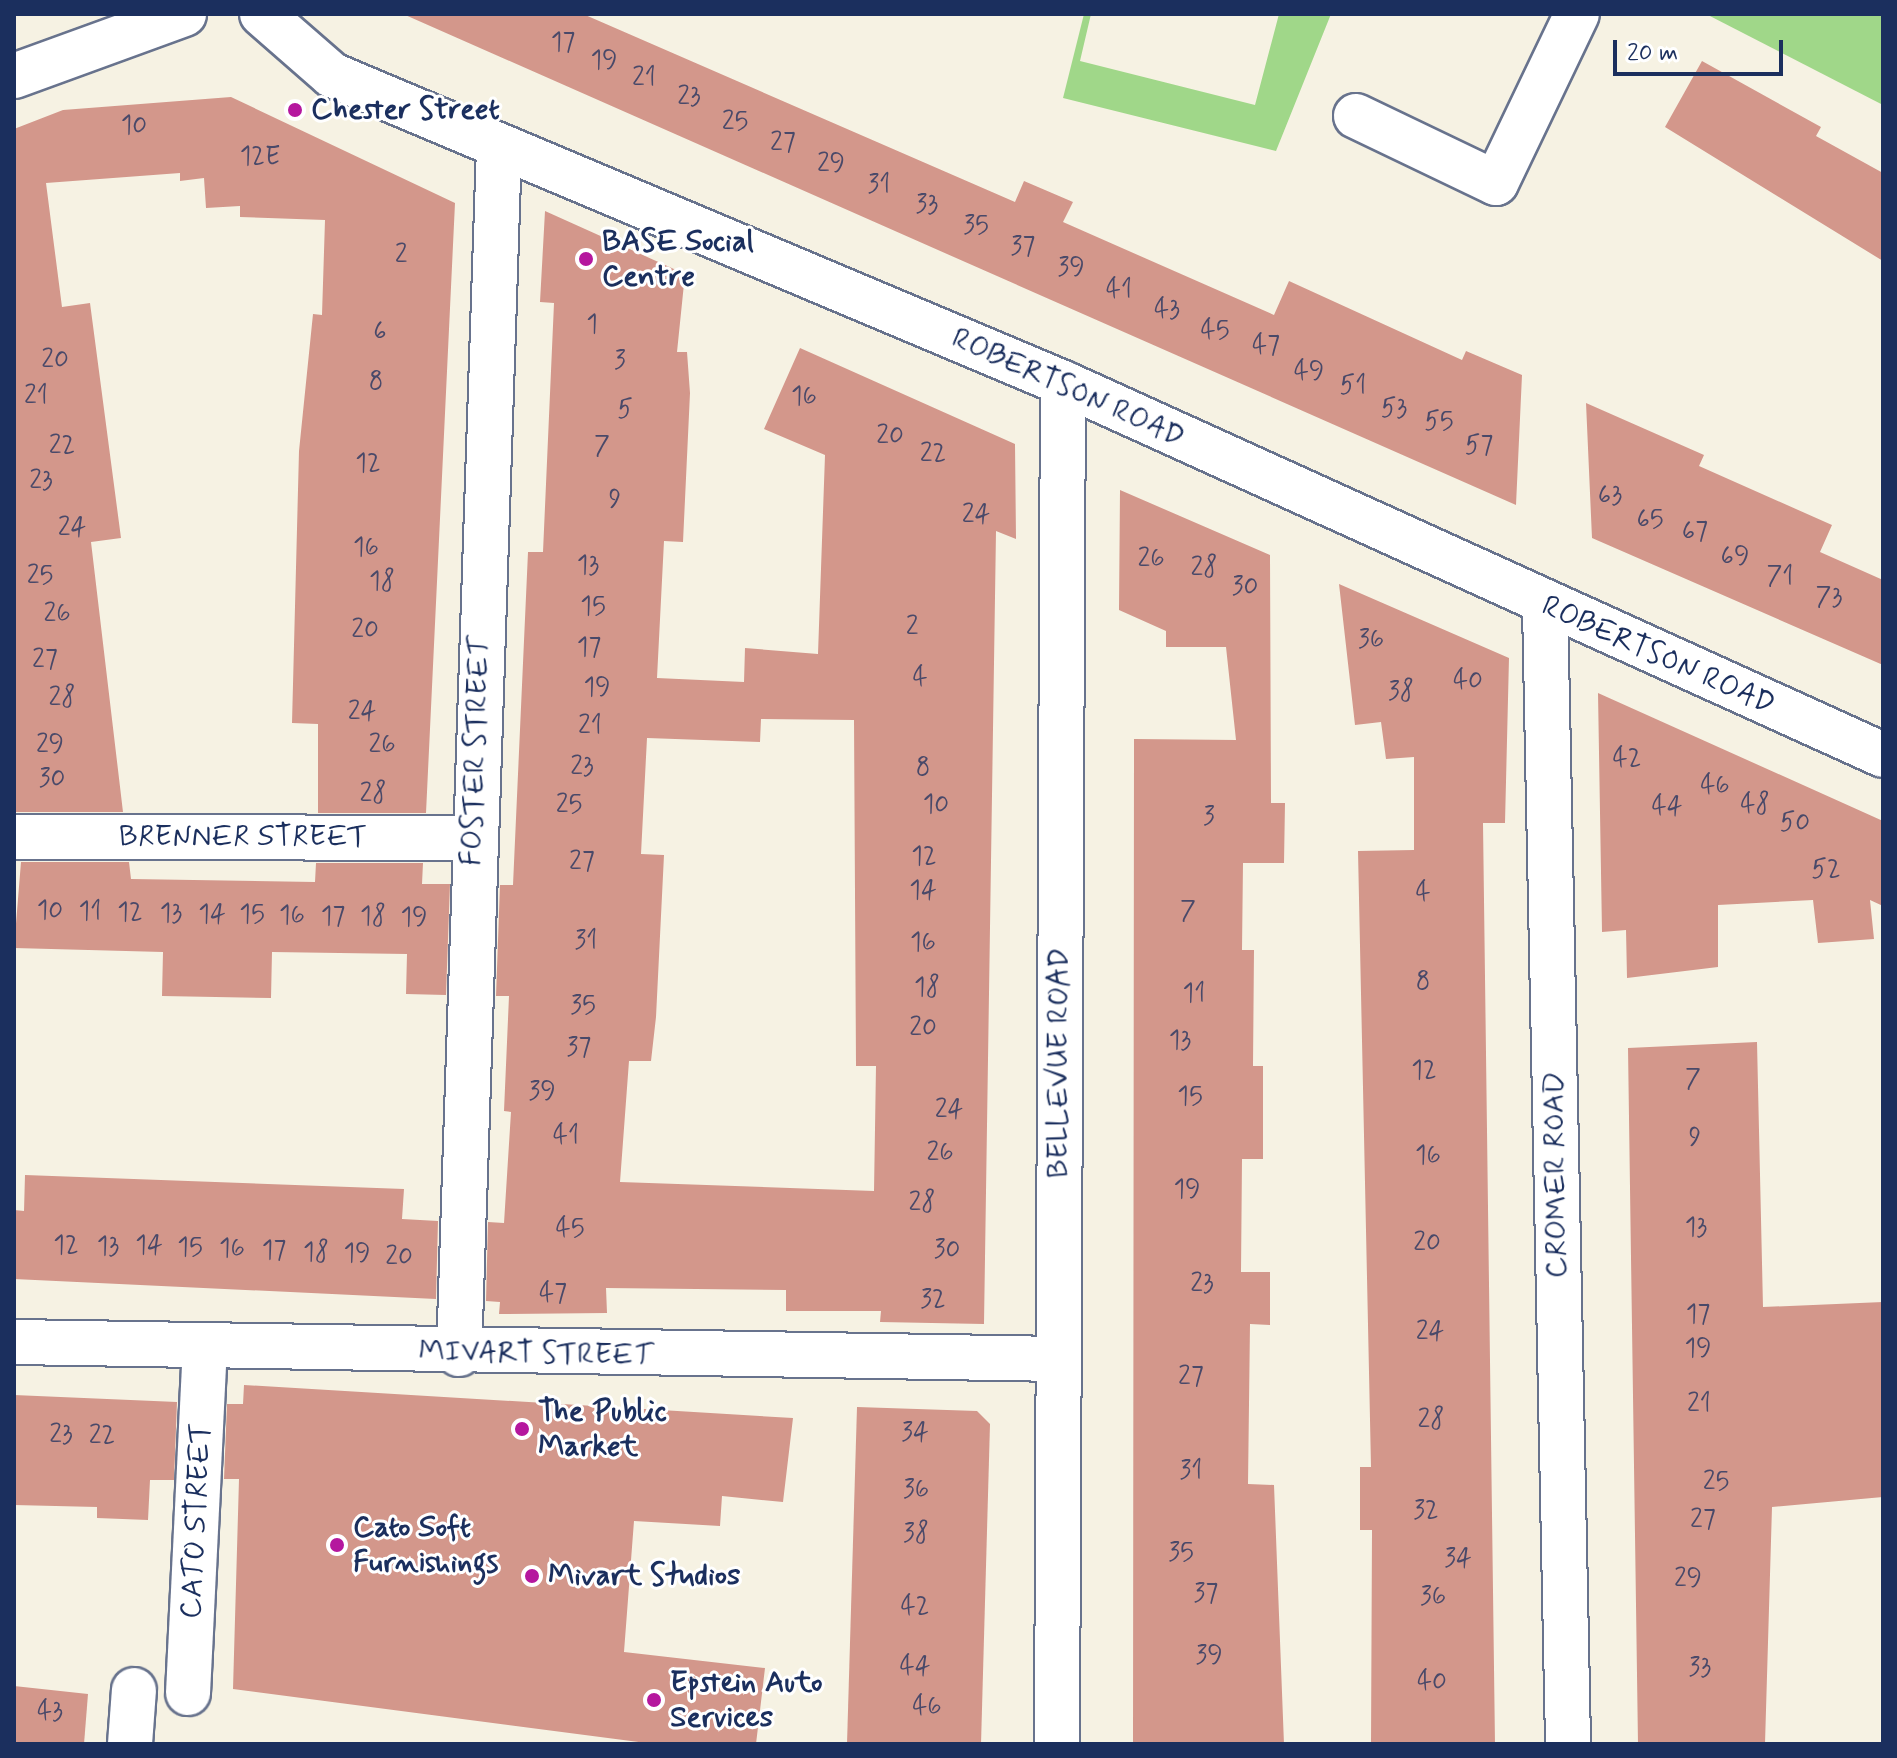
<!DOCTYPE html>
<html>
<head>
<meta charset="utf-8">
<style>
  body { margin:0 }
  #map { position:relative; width:1897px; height:1758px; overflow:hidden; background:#f6f2e3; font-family:Mynerve,sans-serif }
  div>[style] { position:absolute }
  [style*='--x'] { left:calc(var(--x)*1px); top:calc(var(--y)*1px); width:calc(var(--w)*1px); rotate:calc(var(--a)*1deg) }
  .green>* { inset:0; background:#a0d789 }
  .building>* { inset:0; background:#d3978b }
  .roads { filter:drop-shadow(2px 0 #68738d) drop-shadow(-2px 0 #68738d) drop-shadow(0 2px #68738d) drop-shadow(0 -2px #68738d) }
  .minor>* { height:44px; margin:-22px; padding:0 22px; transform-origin:22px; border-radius:22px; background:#fff }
  .dots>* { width:22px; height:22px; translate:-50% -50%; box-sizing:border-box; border:4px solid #fff; border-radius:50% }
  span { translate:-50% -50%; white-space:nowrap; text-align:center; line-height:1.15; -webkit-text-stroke:6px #fff; paint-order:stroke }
  .number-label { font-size:26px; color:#494969 }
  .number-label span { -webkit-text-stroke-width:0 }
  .poi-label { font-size:30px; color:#1b2f5e; font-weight:700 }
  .left { translate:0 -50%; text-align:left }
  .street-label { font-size:30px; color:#1b2f5e }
  .frame { position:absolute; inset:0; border:16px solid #1b2f5e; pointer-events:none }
  .scale { position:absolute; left:1613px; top:40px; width:170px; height:36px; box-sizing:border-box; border:4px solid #1b2f5e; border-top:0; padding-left:10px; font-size:24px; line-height:28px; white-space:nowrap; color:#1b2f5e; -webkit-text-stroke:6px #fff; paint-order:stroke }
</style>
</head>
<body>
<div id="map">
  <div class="green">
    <i style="clip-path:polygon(1084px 14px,1091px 14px,1080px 61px,1255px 105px,1279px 14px,1331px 14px,1276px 151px,1063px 98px)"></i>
    <i style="clip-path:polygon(1706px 14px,1883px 14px,1883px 105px)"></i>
  </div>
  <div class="building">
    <i style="clip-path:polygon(403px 14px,583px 14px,1015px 202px,1024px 181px,1073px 202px,1063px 222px,1274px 315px,1289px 281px,1462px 360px,1466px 351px,1522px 375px,1516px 505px)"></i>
    <i style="clip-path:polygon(1702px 61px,1821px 127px,1816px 136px,1883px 173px,1883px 261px,1665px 127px)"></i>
    <i style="clip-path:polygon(231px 97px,455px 203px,426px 813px,318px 813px,318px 724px,292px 723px,299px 451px,313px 314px,322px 315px,325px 220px,240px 217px,240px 206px,206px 208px,204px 178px,180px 181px,180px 173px,46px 183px,62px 307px,90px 303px,121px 538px,91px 542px,123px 812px,15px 812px,14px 129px,63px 110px)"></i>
    <i style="clip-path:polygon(evenodd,545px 211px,685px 274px,677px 352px,687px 352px,690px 393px,683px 542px,664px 541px,657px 678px,744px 682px,745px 648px,818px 654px,825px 455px,764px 429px,800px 348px,1015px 444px,1016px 539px,996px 531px,984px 1324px,880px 1322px,881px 1311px,786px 1311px,786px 1290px,606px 1288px,607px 1313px,499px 1314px,500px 1302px,486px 1301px,488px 1222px,504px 1223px,511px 1112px,504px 1111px,509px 996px,496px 996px,500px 885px,513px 885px,528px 552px,543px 552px,554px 303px,540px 302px,545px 211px,761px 719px,854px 720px,856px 1066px,876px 1066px,874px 1191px,620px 1182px,629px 1061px,651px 1061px,656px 1017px,664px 855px,641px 854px,647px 738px,760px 742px,761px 719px)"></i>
    <i style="clip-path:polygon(1586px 403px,1704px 455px,1699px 466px,1832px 525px,1820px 552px,1883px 580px,1883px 665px,1592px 538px)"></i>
    <i style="clip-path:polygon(1120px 490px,1270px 555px,1271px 803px,1285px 803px,1284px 863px,1243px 863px,1242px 950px,1254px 950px,1253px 1066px,1263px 1066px,1263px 1159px,1242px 1159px,1241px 1272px,1270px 1272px,1270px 1325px,1250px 1324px,1248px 1484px,1274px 1485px,1284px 1744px,1133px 1744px,1134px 739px,1236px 740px,1226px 647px,1166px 647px,1166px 631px,1119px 610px)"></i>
    <i style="clip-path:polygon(1339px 584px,1509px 658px,1505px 823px,1483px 823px,1495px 1744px,1371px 1744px,1372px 1530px,1360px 1530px,1360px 1467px,1371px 1467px,1358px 851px,1414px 850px,1414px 757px,1386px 759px,1381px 722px,1355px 725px)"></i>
    <i style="clip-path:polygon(1598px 693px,1883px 821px,1883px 906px,1870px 900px,1874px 939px,1818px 943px,1813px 900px,1718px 905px,1718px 967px,1627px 978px,1626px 930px,1602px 932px)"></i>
    <i style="clip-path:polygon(21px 862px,129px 862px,131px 879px,315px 882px,316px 863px,423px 863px,422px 884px,450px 884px,446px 995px,406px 994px,407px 954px,272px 952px,271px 998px,162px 996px,163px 952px,14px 948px)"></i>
    <i style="clip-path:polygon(1757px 1042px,1763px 1307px,1883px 1302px,1883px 1497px,1772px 1507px,1765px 1744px,1638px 1744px,1628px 1048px)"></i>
    <i style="clip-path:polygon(25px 1175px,404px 1189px,402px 1219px,438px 1221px,436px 1299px,14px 1279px,14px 1210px,24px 1211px)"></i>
    <i style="clip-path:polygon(244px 1385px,793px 1418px,783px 1502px,722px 1496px,720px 1526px,634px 1521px,624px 1652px,765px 1668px,756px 1744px,654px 1744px,233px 1689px,239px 1479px,224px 1479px,227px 1404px,243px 1404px)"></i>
    <i style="clip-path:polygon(14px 1395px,177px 1402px,174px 1480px,150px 1480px,148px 1520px,97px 1518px,97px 1507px,14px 1505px)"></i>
    <i style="clip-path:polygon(857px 1407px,977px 1411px,990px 1424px,981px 1744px,847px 1744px)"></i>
    <i style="clip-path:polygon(14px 1686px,88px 1694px,84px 1744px,14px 1744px)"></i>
  </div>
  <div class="roads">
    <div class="minor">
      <i style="--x:262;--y:14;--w:93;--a:41.1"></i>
      <i style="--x:332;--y:75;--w:793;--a:22.85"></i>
      <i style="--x:1063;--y:383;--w:900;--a:24.4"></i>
      <i style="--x:14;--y:76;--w:181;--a:-20"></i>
      <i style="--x:1356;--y:116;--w:155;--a:25.6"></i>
      <i style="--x:1496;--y:183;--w:187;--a:-64.4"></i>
      <i style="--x:1545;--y:606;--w:1138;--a:88.84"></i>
      <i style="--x:14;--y:837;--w:458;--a:0.1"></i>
      <i style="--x:14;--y:1342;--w:1044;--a:0.93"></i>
      <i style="--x:459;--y:1354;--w:1206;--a:-88.1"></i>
      <i style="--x:188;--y:1693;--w:344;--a:-87.2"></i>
      <i style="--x:130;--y:1744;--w:54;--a:-85.8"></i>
      <i style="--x:1057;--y:1744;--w:1361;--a:-89.75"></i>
    </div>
  </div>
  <div class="dots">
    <i style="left:295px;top:110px;background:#b5179e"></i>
    <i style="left:586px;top:259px;background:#b5179e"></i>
    <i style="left:522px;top:1429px;background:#b5179e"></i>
    <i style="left:337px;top:1545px;background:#b5179e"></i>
    <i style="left:532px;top:1576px;background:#b5179e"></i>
    <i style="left:654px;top:1700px;background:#b5179e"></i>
  </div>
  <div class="number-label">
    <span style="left:563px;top:44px">17</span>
    <span style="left:604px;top:62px">19</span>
    <span style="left:644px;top:79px">21</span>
    <span style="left:689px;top:98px">23</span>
    <span style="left:735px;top:123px">25</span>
    <span style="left:134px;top:127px">10</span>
    <span style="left:783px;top:144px">27</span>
    <span style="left:260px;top:158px">12E</span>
    <span style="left:831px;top:165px">29</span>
    <span style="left:879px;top:186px">31</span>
    <span style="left:927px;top:206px">33</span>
    <span style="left:976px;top:227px">35</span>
    <span style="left:1023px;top:248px">37</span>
    <span style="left:401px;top:256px">2</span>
    <span style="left:1071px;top:269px">39</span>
    <span style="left:1119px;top:291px">41</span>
    <span style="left:1167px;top:311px">43</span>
    <span style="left:592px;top:326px">1</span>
    <span style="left:1215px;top:332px">45</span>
    <span style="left:380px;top:333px">6</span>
    <span style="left:1266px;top:347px">47</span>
    <span style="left:55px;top:361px">20</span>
    <span style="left:620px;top:362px">3</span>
    <span style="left:1309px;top:373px">49</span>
    <span style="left:376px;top:383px">8</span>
    <span style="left:1353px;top:387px">51</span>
    <span style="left:36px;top:397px">21</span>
    <span style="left:804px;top:398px">16</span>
    <span style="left:1394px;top:410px">53</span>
    <span style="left:625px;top:411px">5</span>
    <span style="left:1439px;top:423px">55</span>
    <span style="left:890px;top:437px">20</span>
    <span style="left:62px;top:447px">22</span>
    <span style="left:1479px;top:447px">57</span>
    <span style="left:602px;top:448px">7</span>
    <span style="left:933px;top:455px">22</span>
    <span style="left:368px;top:465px">12</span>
    <span style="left:41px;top:482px">23</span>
    <span style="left:1610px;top:497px">63</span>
    <span style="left:615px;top:501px">9</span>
    <span style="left:976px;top:516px">24</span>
    <span style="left:1650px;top:521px">65</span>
    <span style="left:72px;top:529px">24</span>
    <span style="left:1695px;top:533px">67</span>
    <span style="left:366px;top:549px">16</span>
    <span style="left:1735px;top:558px">69</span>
    <span style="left:1151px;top:560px">26</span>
    <span style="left:588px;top:567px">13</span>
    <span style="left:1204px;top:569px">28</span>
    <span style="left:40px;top:577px">25</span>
    <span style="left:1780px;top:578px">71</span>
    <span style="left:382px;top:583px">18</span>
    <span style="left:1245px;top:588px">30</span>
    <span style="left:1829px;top:599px">73</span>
    <span style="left:593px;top:608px">15</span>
    <span style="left:57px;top:615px">26</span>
    <span style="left:912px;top:628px">2</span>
    <span style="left:365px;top:631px">20</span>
    <span style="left:1371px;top:641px">36</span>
    <span style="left:589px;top:649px">17</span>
    <span style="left:45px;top:661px">27</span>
    <span style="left:920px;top:679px">4</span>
    <span style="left:1468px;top:682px">40</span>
    <span style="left:597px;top:689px">19</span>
    <span style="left:1401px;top:693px">38</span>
    <span style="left:62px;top:699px">28</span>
    <span style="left:362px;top:713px">24</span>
    <span style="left:590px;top:727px">21</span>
    <span style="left:50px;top:746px">29</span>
    <span style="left:382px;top:746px">26</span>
    <span style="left:1627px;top:760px">42</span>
    <span style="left:582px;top:768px">23</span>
    <span style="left:923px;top:769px">8</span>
    <span style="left:52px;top:780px">30</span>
    <span style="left:1715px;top:787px">46</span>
    <span style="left:373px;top:795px">28</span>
    <span style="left:569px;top:806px">25</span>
    <span style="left:936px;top:806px">10</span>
    <span style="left:1755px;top:806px">48</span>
    <span style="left:1667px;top:808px">44</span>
    <span style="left:1209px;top:818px">3</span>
    <span style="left:1795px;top:824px">50</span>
    <span style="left:924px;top:858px">12</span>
    <span style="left:582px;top:863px">27</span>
    <span style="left:1826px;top:871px">52</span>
    <span style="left:923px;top:892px">14</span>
    <span style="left:1423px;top:894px">4</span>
    <span style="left:50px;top:912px">10</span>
    <span style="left:90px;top:913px">11</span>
    <span style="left:1188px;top:913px">7</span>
    <span style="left:130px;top:914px">12</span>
    <span style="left:171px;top:915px">13</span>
    <span style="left:212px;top:916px">14</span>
    <span style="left:252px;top:916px">15</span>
    <span style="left:292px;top:917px">16</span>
    <span style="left:333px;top:918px">17</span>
    <span style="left:373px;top:918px">18</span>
    <span style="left:414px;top:919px">19</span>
    <span style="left:586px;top:942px">31</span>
    <span style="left:923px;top:944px">16</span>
    <span style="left:1423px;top:983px">8</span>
    <span style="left:927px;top:989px">18</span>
    <span style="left:1194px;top:995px">11</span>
    <span style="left:583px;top:1007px">35</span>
    <span style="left:923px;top:1029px">20</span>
    <span style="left:1180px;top:1042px">13</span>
    <span style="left:579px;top:1049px">37</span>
    <span style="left:1424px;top:1072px">12</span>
    <span style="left:1693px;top:1081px">7</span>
    <span style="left:542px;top:1093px">39</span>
    <span style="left:1190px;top:1098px">15</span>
    <span style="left:949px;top:1111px">24</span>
    <span style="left:566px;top:1137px">41</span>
    <span style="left:1695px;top:1139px">9</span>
    <span style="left:940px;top:1154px">26</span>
    <span style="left:1428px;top:1157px">16</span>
    <span style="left:1187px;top:1191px">19</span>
    <span style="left:922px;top:1204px">28</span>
    <span style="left:1696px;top:1229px">13</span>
    <span style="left:570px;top:1230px">45</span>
    <span style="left:1427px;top:1244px">20</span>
    <span style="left:66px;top:1247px">12</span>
    <span style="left:149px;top:1247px">14</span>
    <span style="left:108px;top:1248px">13</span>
    <span style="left:190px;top:1249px">15</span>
    <span style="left:232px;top:1250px">16</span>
    <span style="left:947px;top:1251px">30</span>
    <span style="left:274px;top:1252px">17</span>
    <span style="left:316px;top:1254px">18</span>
    <span style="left:357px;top:1255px">19</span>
    <span style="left:399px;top:1258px">20</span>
    <span style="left:1202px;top:1285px">23</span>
    <span style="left:553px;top:1295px">47</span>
    <span style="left:933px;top:1301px">32</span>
    <span style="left:1698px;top:1316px">17</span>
    <span style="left:1430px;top:1333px">24</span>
    <span style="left:1698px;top:1350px">19</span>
    <span style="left:1191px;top:1378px">27</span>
    <span style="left:1699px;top:1405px">21</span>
    <span style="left:1431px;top:1421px">28</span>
    <span style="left:915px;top:1434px">34</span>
    <span style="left:61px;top:1436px">23</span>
    <span style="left:102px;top:1437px">22</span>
    <span style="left:1191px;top:1472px">31</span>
    <span style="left:1716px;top:1483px">25</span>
    <span style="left:916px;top:1491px">36</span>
    <span style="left:1426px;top:1512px">32</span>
    <span style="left:1703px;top:1521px">27</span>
    <span style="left:916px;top:1535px">38</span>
    <span style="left:1181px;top:1554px">35</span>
    <span style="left:1458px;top:1560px">34</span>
    <span style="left:1688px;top:1580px">29</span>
    <span style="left:1206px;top:1595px">37</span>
    <span style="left:1433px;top:1598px">36</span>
    <span style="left:915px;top:1608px">42</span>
    <span style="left:1209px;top:1657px">39</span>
    <span style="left:915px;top:1668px">44</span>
    <span style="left:1700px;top:1669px">33</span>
    <span style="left:1432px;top:1683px">40</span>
    <span style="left:927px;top:1708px">46</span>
    <span style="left:50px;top:1713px">43</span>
  </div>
  <div class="poi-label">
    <span class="left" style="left:311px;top:110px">Chester Street</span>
    <span class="left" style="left:602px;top:259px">BASE Social<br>Centre</span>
    <span class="left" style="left:538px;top:1429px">The Public<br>Market</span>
    <span class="left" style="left:353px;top:1545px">Cato Soft<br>Furnishings</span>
    <span class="left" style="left:548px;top:1576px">Mivart Studios</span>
    <span class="left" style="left:670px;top:1700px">Epstein Auto<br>Services</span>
  </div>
  <div class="street-label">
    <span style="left:1068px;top:388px;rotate:24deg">ROBERTSON ROAD</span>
    <span style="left:1658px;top:656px;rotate:24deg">ROBERTSON ROAD</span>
    <span style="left:476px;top:751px;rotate:-88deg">FOSTER STREET</span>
    <span style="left:243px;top:837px">BRENNER STREET</span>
    <span style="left:1059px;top:1063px;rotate:-90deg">BELLEVUE ROAD</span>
    <span style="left:1556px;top:1175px;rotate:-91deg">CROMER ROAD</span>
    <span style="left:536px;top:1354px;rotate:1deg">MIVART STREET</span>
    <span style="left:197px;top:1521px;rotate:-87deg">CATO STREET</span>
  </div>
  <div class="frame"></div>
  <div class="scale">20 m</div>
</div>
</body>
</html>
